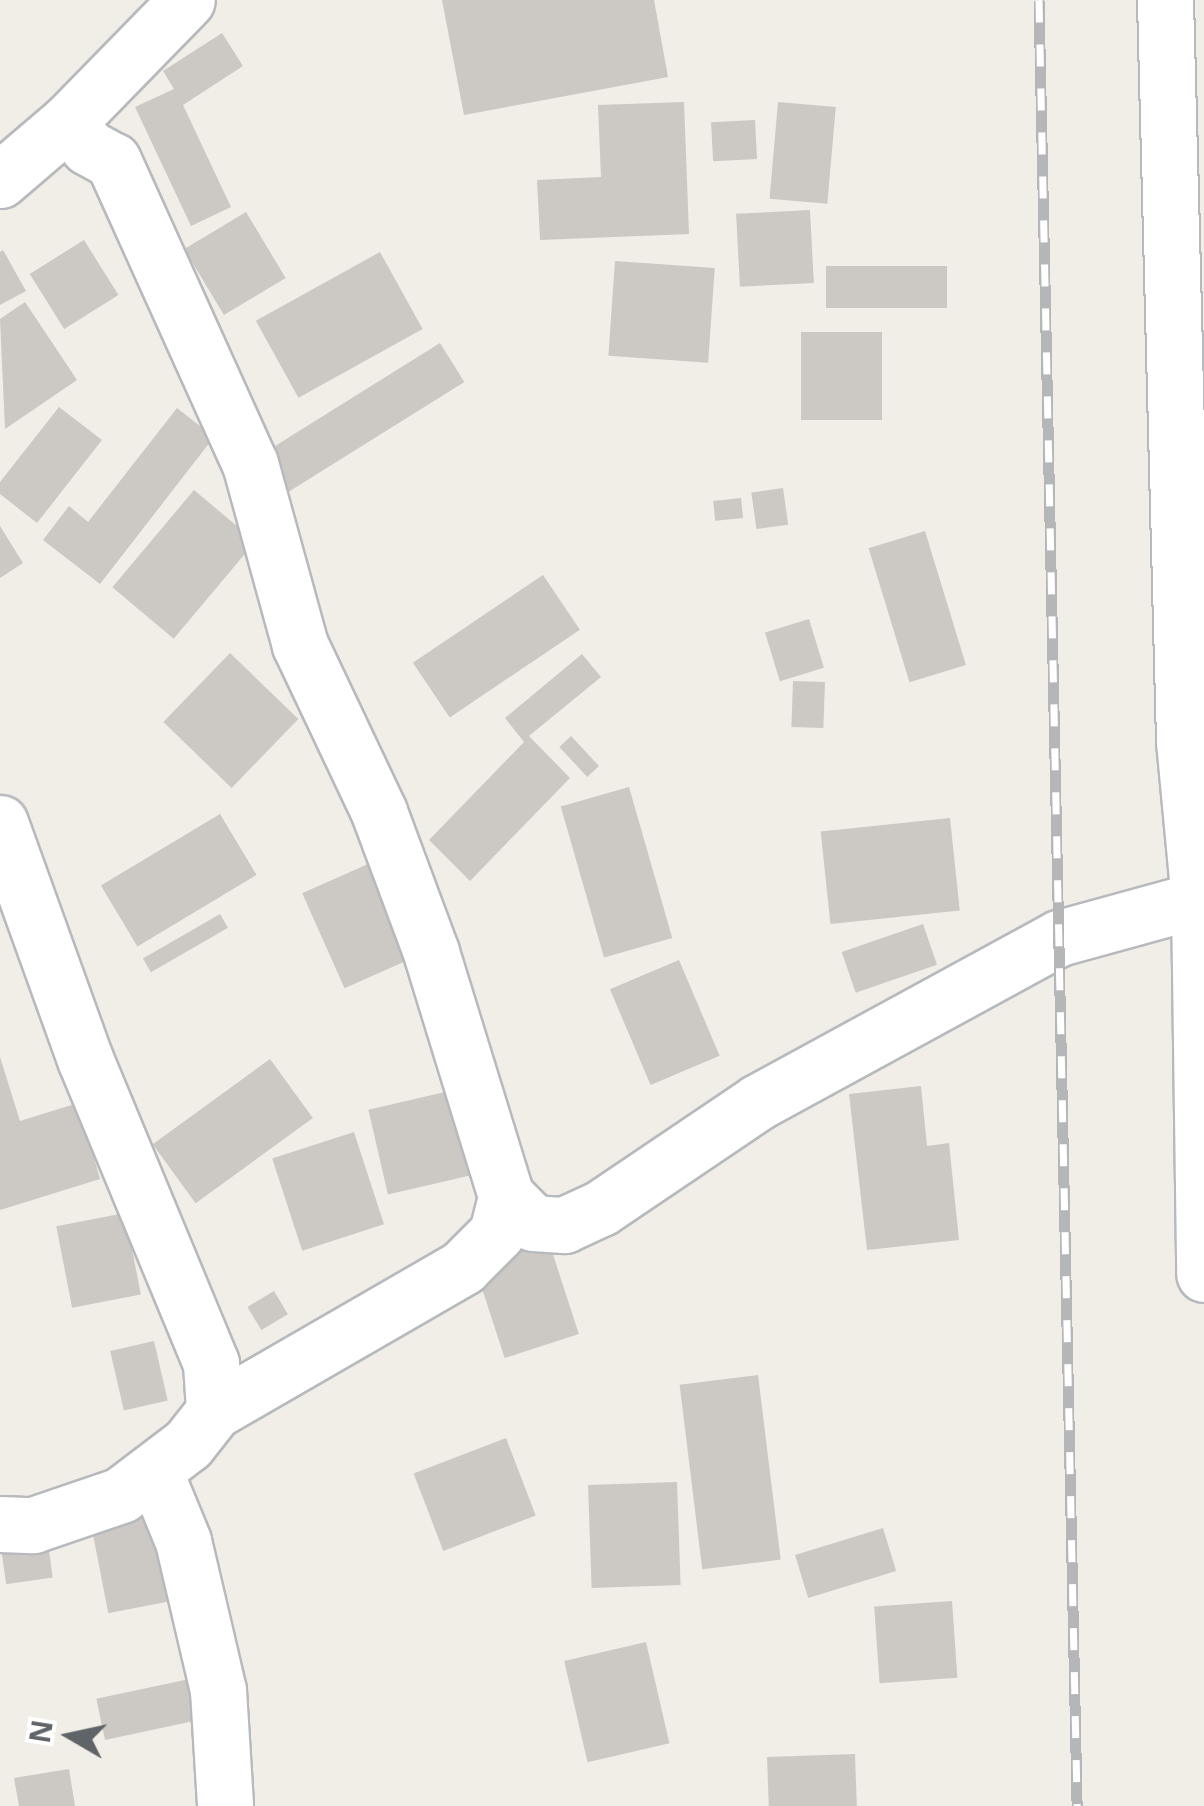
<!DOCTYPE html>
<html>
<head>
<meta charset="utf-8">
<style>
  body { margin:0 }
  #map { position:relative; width:1204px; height:1806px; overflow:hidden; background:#f1ede7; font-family:"Noto Sans",sans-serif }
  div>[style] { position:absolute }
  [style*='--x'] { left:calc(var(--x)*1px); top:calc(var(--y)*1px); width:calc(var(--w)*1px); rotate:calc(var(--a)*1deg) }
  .building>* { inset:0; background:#ccc8c3; transform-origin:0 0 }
  .roads { filter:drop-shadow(2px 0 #b7babd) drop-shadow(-2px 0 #b7babd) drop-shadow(0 2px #b7babd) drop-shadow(0 -2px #b7babd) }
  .street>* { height:55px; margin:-27.5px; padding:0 27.5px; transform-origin:27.5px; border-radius:27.5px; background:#fff }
  .rail>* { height:11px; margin-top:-5.5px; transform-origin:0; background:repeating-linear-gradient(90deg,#fff 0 22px,#b5b6b7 0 44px); box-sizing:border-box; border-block:2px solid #b5b6b7 }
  span { translate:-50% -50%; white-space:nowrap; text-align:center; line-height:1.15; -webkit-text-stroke:8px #fff; paint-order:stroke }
  .north { position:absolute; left:20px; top:1686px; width:100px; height:100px; -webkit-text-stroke:8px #fff; paint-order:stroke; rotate:279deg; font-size:28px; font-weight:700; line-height:40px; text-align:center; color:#5e6467 }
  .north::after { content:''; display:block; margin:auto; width:35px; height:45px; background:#5e6467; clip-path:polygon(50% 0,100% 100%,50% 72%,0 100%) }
</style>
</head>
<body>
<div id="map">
  <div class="building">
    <i style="clip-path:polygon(442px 0,654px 0,668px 77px,464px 115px)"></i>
    <i style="clip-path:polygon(222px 33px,243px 66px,183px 105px,231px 207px,191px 226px,135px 107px,174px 89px,163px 71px)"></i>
    <i style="clip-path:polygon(684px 102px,689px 234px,540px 240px,537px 180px,601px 177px,598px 105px)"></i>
    <i style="left:778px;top:102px;width:58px;height:97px;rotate:5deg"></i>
    <i style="left:755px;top:120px;width:39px;height:44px;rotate:87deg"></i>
    <i style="left:810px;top:210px;width:73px;height:74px;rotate:87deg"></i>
    <i style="left:246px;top:212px;width:77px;height:72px;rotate:59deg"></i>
    <i style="left:84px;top:240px;width:65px;height:64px;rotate:58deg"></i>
    <i style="clip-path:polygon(3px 250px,26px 291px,0 305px,0 252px)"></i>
    <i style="left:380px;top:252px;width:88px;height:142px;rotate:61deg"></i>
    <i style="left:615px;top:261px;width:100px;height:95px;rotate:4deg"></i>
    <i style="left:947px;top:266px;width:42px;height:121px;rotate:90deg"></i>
    <i style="clip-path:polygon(25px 302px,77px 380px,5px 429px,0 319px)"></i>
    <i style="left:801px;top:332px;width:81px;height:88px"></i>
    <i style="left:440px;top:343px;width:46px;height:211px;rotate:58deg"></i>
    <i style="clip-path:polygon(59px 407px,102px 440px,37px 523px,0 494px,0 482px)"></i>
    <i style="clip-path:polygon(177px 408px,214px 437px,100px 584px,43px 540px,69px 506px,88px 522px)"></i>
    <i style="left:783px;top:488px;width:37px;height:32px;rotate:82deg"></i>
    <i style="left:194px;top:490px;width:80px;height:127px;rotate:40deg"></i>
    <i style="left:741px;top:498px;width:20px;height:28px;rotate:84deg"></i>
    <i style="clip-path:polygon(0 526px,23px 563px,0 578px)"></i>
    <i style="left:925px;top:531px;width:140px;height:59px;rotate:73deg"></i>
    <i style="left:543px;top:575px;width:66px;height:157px;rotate:56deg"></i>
    <i style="left:809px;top:619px;width:51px;height:46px;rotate:73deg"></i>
    <i style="left:230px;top:653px;width:95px;height:96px;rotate:44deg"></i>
    <i style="clip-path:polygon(582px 654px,601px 677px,529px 736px,570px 778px,470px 881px,429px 840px,524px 742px,505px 718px)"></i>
    <i style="left:793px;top:681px;width:32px;height:46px;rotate:2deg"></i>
    <i style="left:571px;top:736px;width:41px;height:16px;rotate:47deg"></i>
    <i style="left:629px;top:787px;width:157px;height:71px;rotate:74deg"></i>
    <i style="left:220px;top:814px;width:71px;height:139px;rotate:59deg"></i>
    <i style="left:950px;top:818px;width:93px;height:130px;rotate:84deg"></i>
    <i style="left:368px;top:864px;width:104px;height:72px;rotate:66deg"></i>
    <i style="left:220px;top:914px;width:16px;height:89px;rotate:60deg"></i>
    <i style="left:923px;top:924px;width:43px;height:86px;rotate:71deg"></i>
    <i style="left:679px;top:960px;width:104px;height:75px;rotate:67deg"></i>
    <i style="clip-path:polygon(0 1057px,20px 1121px,78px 1103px,100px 1179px,0 1210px)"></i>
    <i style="left:270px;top:1059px;width:73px;height:145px;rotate:54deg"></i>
    <i style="clip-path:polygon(921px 1086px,927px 1146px,949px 1143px,959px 1240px,867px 1250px,849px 1094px)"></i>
    <i style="left:458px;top:1089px;width:87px;height:92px;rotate:77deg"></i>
    <i style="left:354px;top:1132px;width:97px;height:86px;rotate:72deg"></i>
    <i style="left:125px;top:1213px;width:83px;height:70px;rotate:79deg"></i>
    <i style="left:547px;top:1236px;width:103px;height:78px;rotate:72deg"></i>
    <i style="left:274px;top:1291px;width:27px;height:31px;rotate:59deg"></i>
    <i style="left:154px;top:1341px;width:61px;height:45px;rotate:77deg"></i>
    <i style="left:758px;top:1375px;width:186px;height:79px;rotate:83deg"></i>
    <i style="left:506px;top:1438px;width:83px;height:99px;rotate:69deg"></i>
    <i style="left:677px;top:1482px;width:103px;height:89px;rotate:88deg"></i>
    <i style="left:163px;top:1512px;width:89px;height:73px;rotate:79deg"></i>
    <i style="left:883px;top:1528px;width:45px;height:92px;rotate:73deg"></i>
    <i style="left:47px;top:1537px;width:41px;height:47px;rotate:82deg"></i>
    <i style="left:952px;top:1601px;width:77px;height:78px;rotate:86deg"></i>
    <i style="left:646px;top:1642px;width:104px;height:84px;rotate:77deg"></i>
    <i style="left:199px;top:1677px;width:42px;height:105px;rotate:78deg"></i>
    <i style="left:855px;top:1754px;width:52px;height:88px;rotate:88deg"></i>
    <i style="clip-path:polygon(69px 1769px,75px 1806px,19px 1806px,14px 1778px)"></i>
  </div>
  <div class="roads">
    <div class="street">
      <i style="--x:1165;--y:0;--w:741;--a:88.53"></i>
      <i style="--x:1184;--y:741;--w:159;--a:84.6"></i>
      <i style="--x:1199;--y:899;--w:375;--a:89.2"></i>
      <i style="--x:0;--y:180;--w:89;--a:-40.5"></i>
      <i style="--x:68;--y:122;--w:170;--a:-45.7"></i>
      <i style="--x:0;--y:823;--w:251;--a:70.2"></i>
      <i style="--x:85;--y:1059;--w:329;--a:67.5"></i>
      <i style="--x:211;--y:1363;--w:48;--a:86.4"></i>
      <i style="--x:506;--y:1196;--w:38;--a:45"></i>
      <i style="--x:533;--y:1223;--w:31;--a:4"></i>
      <i style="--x:564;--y:1225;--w:41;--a:-24.7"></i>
      <i style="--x:601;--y:1208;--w:189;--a:-34"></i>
      <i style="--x:758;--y:1102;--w:343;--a:-28.6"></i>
      <i style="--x:1059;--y:938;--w:150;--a:-15.4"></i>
      <i style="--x:155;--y:1473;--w:74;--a:67.6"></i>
      <i style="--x:183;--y:1541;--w:153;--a:76.8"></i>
      <i style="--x:218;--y:1690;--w:116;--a:86.5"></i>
      <i style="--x:0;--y:1524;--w:33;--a:2"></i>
      <i style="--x:33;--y:1525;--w:93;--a:-18.8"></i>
      <i style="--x:121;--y:1495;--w:84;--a:-37.3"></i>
      <i style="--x:188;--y:1444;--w:42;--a:-51.8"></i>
      <i style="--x:214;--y:1411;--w:288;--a:-30"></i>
      <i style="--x:463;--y:1267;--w:48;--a:-45"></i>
      <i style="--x:497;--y:1233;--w:38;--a:-76"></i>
      <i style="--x:506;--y:1196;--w:255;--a:-107.1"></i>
      <i style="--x:431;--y:952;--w:149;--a:-110.4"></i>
      <i style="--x:379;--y:812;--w:185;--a:-115.3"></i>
      <i style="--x:300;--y:645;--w:188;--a:-105.4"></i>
      <i style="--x:250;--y:464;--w:333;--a:-114.3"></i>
      <i style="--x:113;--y:161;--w:29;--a:-151"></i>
      <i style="--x:88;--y:147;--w:32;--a:-129"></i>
    </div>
  </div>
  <div class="rail">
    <i style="--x:1039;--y:0;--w:1806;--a:88.79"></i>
  </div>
  <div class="north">N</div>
</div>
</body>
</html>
